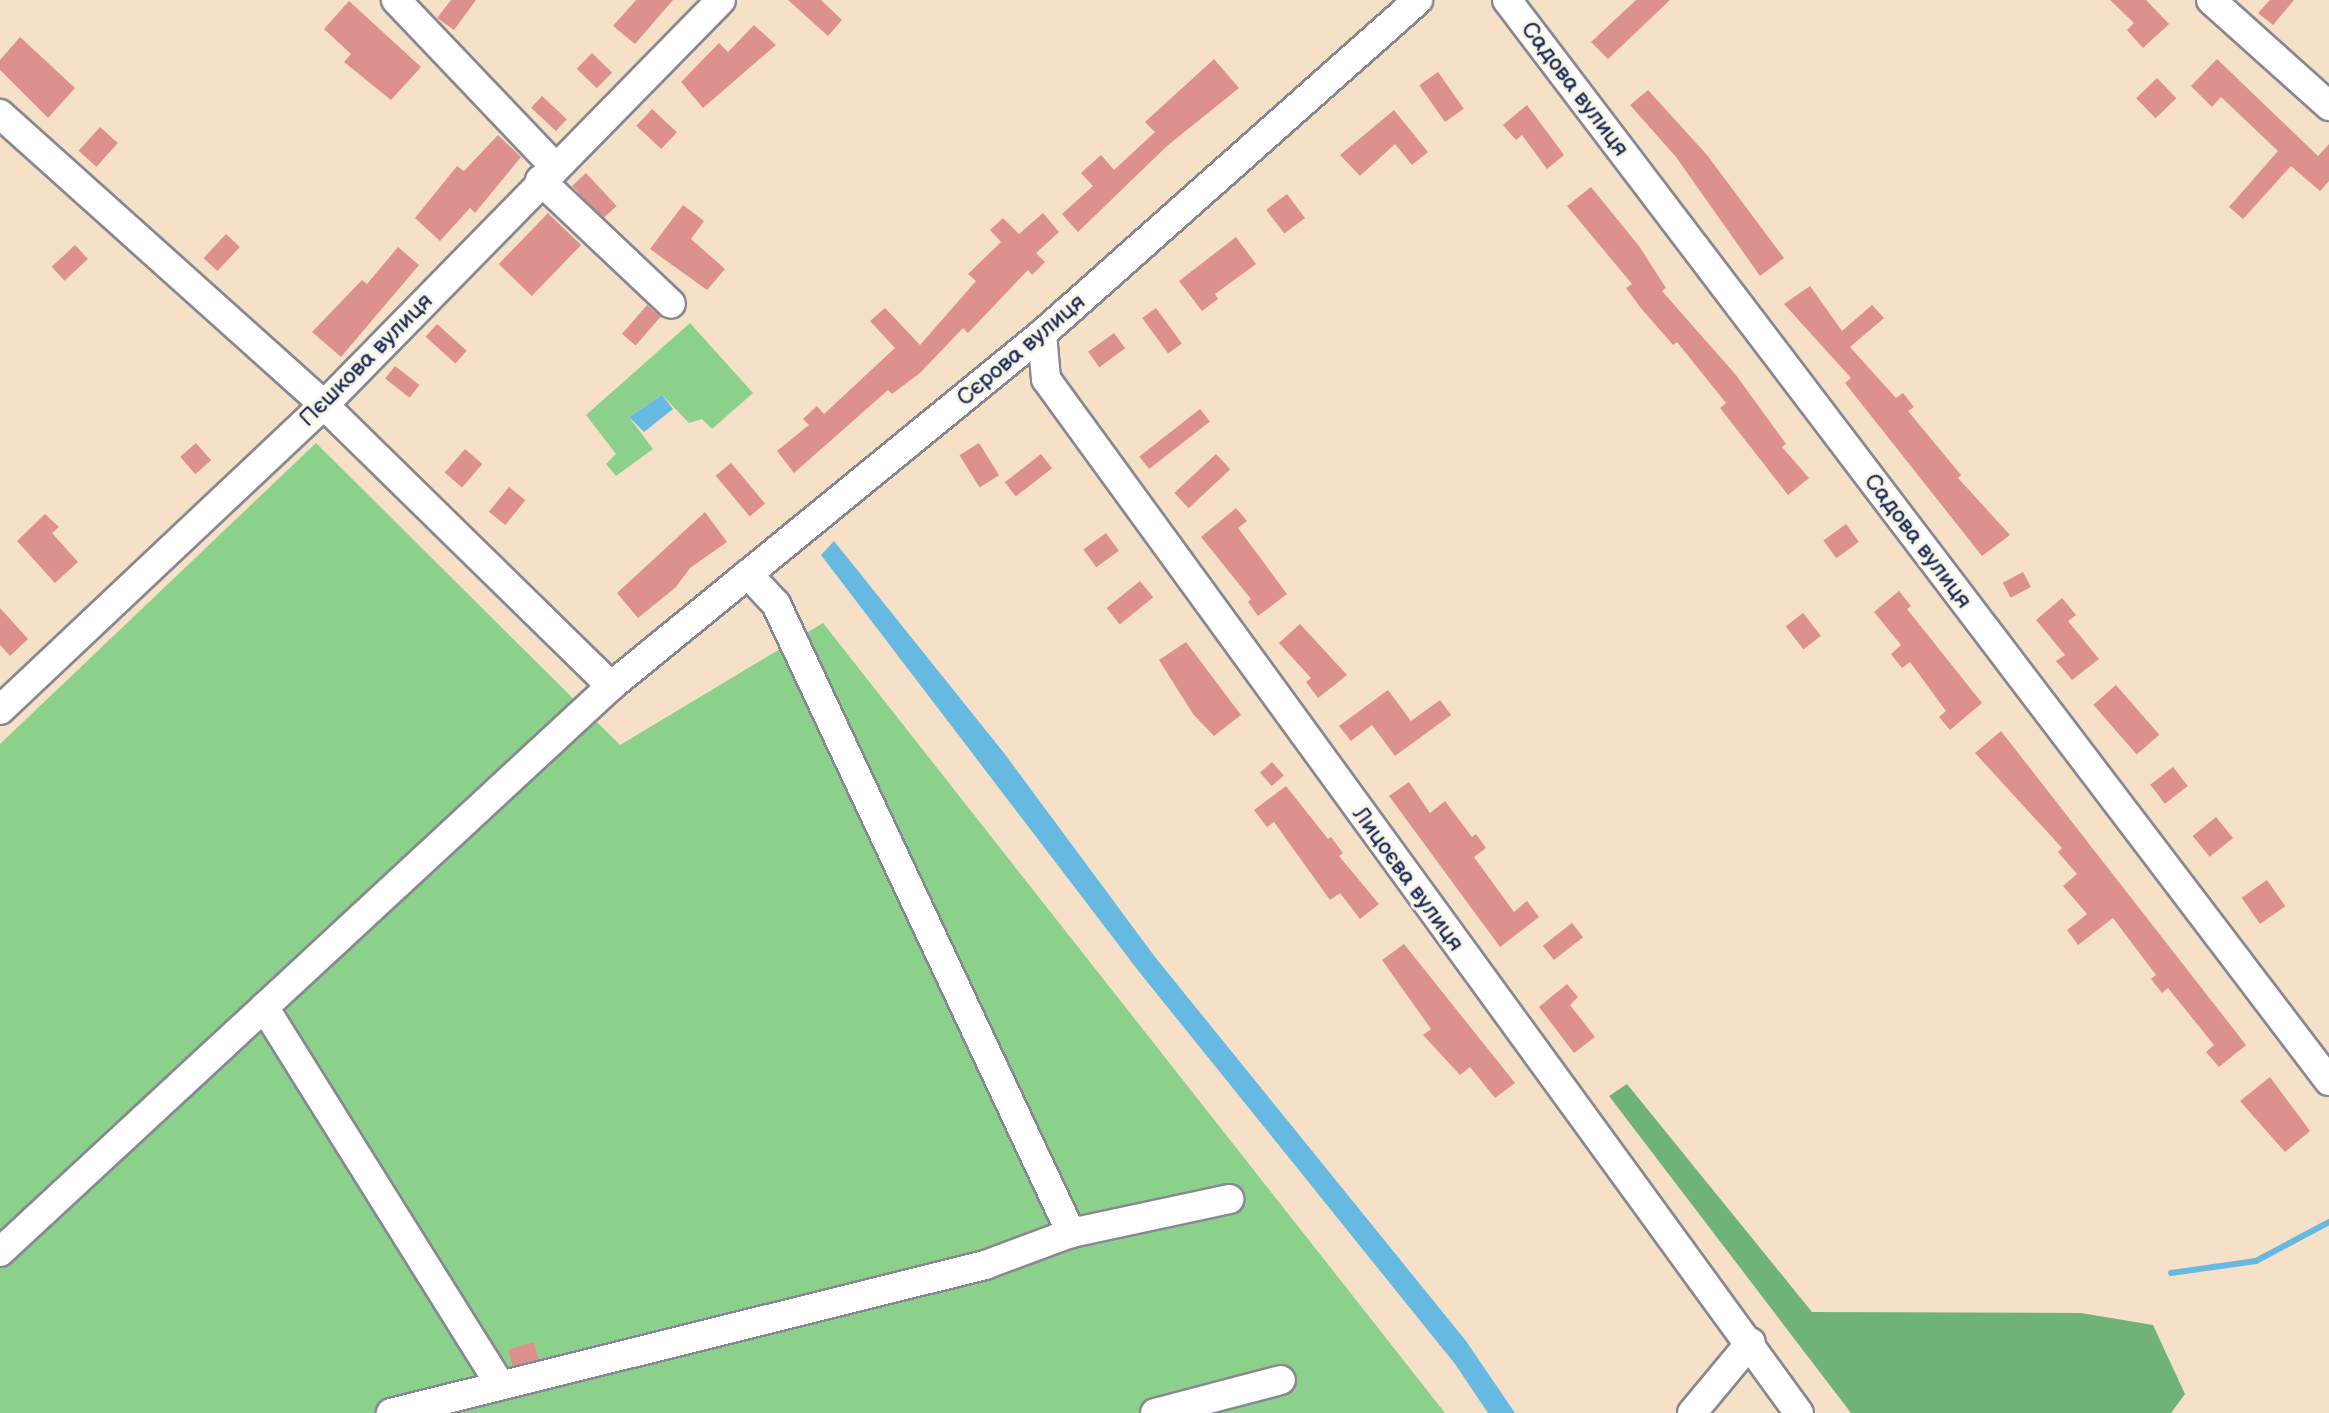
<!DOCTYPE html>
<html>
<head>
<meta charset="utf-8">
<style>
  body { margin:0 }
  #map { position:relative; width:2329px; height:1413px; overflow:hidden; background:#f6e1c8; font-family:"Balsamiq Sans",sans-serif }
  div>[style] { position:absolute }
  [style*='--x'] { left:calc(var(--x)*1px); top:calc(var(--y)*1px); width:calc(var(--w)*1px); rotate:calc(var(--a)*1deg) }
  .green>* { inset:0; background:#8bd18c }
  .forest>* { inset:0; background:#70b378 }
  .water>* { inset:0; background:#66bae2 }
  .stream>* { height:6px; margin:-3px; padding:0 3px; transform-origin:3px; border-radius:3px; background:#66bae2 }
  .building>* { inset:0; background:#dd918e; transform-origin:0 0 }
  .roads { filter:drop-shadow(2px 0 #888893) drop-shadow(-2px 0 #888893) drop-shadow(0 2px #888893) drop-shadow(0 -2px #888893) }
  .minor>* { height:28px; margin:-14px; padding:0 14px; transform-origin:14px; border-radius:14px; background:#fff }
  span { translate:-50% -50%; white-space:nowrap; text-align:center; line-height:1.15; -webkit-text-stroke:6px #fcf5e5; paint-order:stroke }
  .street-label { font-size:23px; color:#1b2f5e }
</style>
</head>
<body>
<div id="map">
  <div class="green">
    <i style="clip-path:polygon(690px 323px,753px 393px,712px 429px,702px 419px,689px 423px,662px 395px,629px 417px,653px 449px,616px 476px,606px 464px,616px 454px,586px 415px)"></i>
    <i style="clip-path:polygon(316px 443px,620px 745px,823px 623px,1445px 1413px,0 1413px,0 744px)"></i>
  </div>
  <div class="forest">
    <i style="clip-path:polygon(1627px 1084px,1812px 1312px,2081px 1313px,2153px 1325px,2185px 1394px,2171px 1413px,1851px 1413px,1609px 1096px)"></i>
  </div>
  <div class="water">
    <i style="clip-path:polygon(662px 395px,673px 409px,644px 432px,629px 417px)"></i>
    <i style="clip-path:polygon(834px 541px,1004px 753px,1155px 957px,1466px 1341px,1515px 1413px,1488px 1413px,1455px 1364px,1140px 973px,821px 555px)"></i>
  </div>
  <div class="stream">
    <i style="--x:2171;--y:1273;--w:86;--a:-8"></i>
    <i style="--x:2256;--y:1261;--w:83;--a:-28.1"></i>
  </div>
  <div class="building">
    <i style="clip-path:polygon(451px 0,476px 0,454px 30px,437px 18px)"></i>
    <i style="clip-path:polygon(636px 0,673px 0,635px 44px,613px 26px)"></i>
    <i style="clip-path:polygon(788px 0,821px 0,842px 20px,828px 36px)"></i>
    <i style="clip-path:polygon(1636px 0,1670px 0,1608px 59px,1591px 42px)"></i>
    <i style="clip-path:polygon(2110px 0,2146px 0,2169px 24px,2143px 48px,2127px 30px,2134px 23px)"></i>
    <i style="clip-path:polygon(2270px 0,2294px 0,2273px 25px,2258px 13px)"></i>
    <i style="clip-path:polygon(349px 1px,421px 67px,391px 100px,344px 62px,351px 54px,324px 29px)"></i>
    <i style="clip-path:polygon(754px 25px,776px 45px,703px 108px,681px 82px,719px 43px,728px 52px)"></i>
    <i style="clip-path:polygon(20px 37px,75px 88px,48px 118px,0 70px,0 60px)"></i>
    <i style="left:592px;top:53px;width:28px;height:22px;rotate:44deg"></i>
    <i style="clip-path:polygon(1214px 59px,1239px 88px,1167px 146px,1078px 232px,1062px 214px,1093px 186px,1081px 173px,1101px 155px,1114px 170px,1155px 132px,1145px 122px)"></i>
    <i style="clip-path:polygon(2217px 59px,2318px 156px,2329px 144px,2329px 181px,2320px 191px,2291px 166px,2243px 219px,2229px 207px,2278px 151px,2221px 97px,2212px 107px,2191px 86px)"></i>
    <i style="left:1438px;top:72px;width:45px;height:23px;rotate:55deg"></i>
    <i style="left:2157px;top:78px;width:28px;height:29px;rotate:46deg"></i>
    <i style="clip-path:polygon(1648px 90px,1707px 155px,1784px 258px,1760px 276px,1676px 157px,1630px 105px)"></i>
    <i style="left:542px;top:96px;width:34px;height:16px;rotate:43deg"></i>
    <i style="clip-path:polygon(1527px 105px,1564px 155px,1547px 169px,1522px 135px,1516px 140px,1503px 125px)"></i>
    <i style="left:652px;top:109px;width:34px;height:23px;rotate:43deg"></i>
    <i style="clip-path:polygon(1394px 110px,1428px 152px,1412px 165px,1395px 144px,1360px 176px,1340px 155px)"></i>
    <i style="left:100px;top:127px;width:24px;height:32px;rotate:42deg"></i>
    <i style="clip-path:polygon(498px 135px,521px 157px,475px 213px,470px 208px,440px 241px,415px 218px,457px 166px,464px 171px)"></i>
    <i style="left:586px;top:173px;width:45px;height:19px;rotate:47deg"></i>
    <i style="clip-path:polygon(1591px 187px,1639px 246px,1666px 288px,1662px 291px,1736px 375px,1786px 444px,1782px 447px,1809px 478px,1788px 495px,1720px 408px,1726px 403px,1677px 342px,1673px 345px,1640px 307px,1626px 288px,1632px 284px,1567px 206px)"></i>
    <i style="left:1287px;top:194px;width:30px;height:26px;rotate:53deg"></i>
    <i style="clip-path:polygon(683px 205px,704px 221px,691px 239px,725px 269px,707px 290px,650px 249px)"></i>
    <i style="left:548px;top:213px;width:46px;height:71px;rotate:44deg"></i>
    <i style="clip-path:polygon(1043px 213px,1059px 232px,1036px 253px,1045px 262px,1032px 275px,1028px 270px,968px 333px,963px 328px,920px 373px,892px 394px,888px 390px,794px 473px,777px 451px,809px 425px,803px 419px,817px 406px,824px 414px,895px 348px,870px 321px,885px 308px,920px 345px,976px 281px,968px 274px,1001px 242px,990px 230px,1003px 218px,1019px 234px)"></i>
    <i style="left:226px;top:234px;width:19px;height:33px;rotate:43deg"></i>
    <i style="clip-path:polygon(1236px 237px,1256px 264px,1215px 294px,1218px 299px,1202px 311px,1179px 281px)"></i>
    <i style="left:75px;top:245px;width:19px;height:32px;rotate:47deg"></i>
    <i style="clip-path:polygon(398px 247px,419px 265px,341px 357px,312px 332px,362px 280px,367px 284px)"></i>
    <i style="clip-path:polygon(1810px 286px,1842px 331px,1872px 305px,1884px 318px,1850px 347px,1896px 398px,1903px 393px,1914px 407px,1908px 411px,1961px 475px,1958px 478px,2010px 535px,1982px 556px,1845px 383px,1851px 378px,1784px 304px)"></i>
    <i style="left:647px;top:305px;width:18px;height:38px;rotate:41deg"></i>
    <i style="left:1156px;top:308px;width:44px;height:17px;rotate:54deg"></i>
    <i style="left:437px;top:324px;width:40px;height:17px;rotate:42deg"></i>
    <i style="left:1114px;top:333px;width:19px;height:32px;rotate:54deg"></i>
    <i style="left:395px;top:366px;width:31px;height:16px;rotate:38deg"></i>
    <i style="left:1200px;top:409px;width:16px;height:77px;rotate:52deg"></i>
    <i style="left:196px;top:443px;width:23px;height:21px;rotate:49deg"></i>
    <i style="left:979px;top:443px;width:38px;height:23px;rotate:58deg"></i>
    <i style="left:465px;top:449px;width:23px;height:31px;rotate:41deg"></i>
    <i style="left:1041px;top:454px;width:18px;height:46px;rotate:52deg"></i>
    <i style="left:1216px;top:454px;width:21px;height:57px;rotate:47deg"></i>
    <i style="left:731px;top:463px;width:53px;height:20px;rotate:50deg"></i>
    <i style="left:509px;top:487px;width:21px;height:32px;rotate:39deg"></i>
    <i style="clip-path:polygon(1236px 508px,1247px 521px,1238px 528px,1287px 594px,1258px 616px,1248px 602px,1251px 599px,1201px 537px)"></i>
    <i style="clip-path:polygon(705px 512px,727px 542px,690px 568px,676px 587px,638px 618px,617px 593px)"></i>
    <i style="clip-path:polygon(45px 514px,59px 527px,52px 533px,78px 562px,55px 583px,17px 541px)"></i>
    <i style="left:1846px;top:524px;width:22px;height:28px;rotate:54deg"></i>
    <i style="left:1106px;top:533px;width:22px;height:28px;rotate:54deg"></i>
    <i style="left:2023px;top:572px;width:17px;height:23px;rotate:62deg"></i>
    <i style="left:1140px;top:581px;width:21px;height:43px;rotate:51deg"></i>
    <i style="clip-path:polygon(1899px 591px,1911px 606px,1907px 609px,1982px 703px,1950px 730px,1939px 717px,1946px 711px,1910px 662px,1902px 668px,1891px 654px,1901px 645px,1874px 612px)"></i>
    <i style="clip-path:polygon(2062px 598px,2076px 615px,2068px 621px,2099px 659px,2072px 680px,2056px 661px,2065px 655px,2036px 620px)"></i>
    <i style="clip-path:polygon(0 608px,28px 639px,10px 656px,0 645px)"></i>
    <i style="left:1803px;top:613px;width:29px;height:22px;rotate:52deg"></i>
    <i style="clip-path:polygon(1300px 624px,1347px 675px,1318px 698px,1306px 682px,1311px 678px,1279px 643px)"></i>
    <i style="clip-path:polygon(1186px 642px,1241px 715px,1214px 736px,1193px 714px,1159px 660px)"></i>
    <i style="left:2116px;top:685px;width:66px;height:30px;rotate:49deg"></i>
    <i style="clip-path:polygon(1388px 690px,1411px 721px,1440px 700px,1451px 715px,1395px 756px,1372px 725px,1351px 741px,1339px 726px)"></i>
    <i style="clip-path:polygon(2001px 731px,2246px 1045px,2219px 1067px,2206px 1052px,2214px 1045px,2168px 988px,2162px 993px,2151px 979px,2156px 975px,2113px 918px,2078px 945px,2067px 930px,2087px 914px,2063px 886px,2077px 874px,2058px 852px,2062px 848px,1975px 753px)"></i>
    <i style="left:1272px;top:762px;width:18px;height:16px;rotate:49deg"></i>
    <i style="left:2173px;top:767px;width:24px;height:29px;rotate:52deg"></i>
    <i style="clip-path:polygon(1409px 782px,1430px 813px,1445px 801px,1472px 837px,1476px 834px,1486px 848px,1474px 857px,1514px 912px,1527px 901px,1539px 917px,1500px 947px,1389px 796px)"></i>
    <i style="clip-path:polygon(1286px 786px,1328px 839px,1331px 837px,1343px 853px,1339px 856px,1379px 904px,1360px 919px,1340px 893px,1330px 900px,1274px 822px,1267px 827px,1254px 810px)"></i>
    <i style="left:2216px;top:817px;width:27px;height:30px;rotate:51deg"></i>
    <i style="left:2267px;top:880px;width:32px;height:31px;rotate:55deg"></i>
    <i style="left:1572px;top:923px;width:18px;height:37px;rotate:52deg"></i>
    <i style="clip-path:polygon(1404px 944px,1515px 1083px,1495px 1098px,1470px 1067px,1460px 1075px,1423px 1035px,1431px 1029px,1382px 960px)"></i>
    <i style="clip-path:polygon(1567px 984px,1578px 997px,1570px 1005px,1595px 1037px,1574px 1053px,1539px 1007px)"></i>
    <i style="clip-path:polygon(2270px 1077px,2310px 1131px,2285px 1152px,2240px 1101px)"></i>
    <i style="left:534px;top:1342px;width:18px;height:27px;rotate:74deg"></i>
  </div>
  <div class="roads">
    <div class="minor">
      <i style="--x:396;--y:0;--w:229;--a:46.4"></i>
      <i style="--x:1507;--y:0;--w:1358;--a:52.75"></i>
      <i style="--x:2211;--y:0;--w:159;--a:41.9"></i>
      <i style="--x:0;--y:114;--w:435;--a:41.9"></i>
      <i style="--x:324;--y:405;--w:402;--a:44.4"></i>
      <i style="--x:540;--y:180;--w:180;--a:43.4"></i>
      <i style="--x:1042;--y:334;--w:45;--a:84.9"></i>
      <i style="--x:1046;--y:379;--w:1279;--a:53.94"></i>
      <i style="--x:748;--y:574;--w:41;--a:47"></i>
      <i style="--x:776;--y:604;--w:695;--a:64.87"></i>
      <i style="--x:0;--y:710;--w:445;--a:-43.3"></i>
      <i style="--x:324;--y:405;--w:567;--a:-45.57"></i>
      <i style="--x:264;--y:1007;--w:443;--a:58"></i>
      <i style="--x:0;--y:1252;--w:833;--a:-42.81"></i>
      <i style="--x:611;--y:686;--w:556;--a:-39.24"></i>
      <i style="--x:1042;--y:334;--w:503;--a:-41.61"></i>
      <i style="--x:391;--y:1413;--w:612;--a:-13.99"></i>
      <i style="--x:985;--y:1265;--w:92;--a:-20.4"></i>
      <i style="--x:1071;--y:1233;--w:162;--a:-12.1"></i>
      <i style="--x:1155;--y:1413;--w:130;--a:-14.7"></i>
      <i style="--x:1692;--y:1413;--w:92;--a:-50.3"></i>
    </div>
  </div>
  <div class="street-label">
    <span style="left:1575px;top:89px;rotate:53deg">Садова вулиця</span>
    <span style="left:1021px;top:350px;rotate:-40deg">Сєрова вулиця</span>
    <span style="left:366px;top:360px;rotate:-45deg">Пєшкова вулиця</span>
    <span style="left:1918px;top:541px;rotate:53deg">Садова вулиця</span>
    <span style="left:1408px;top:879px;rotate:54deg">Лицоєва вулиця</span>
  </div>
</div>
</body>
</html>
